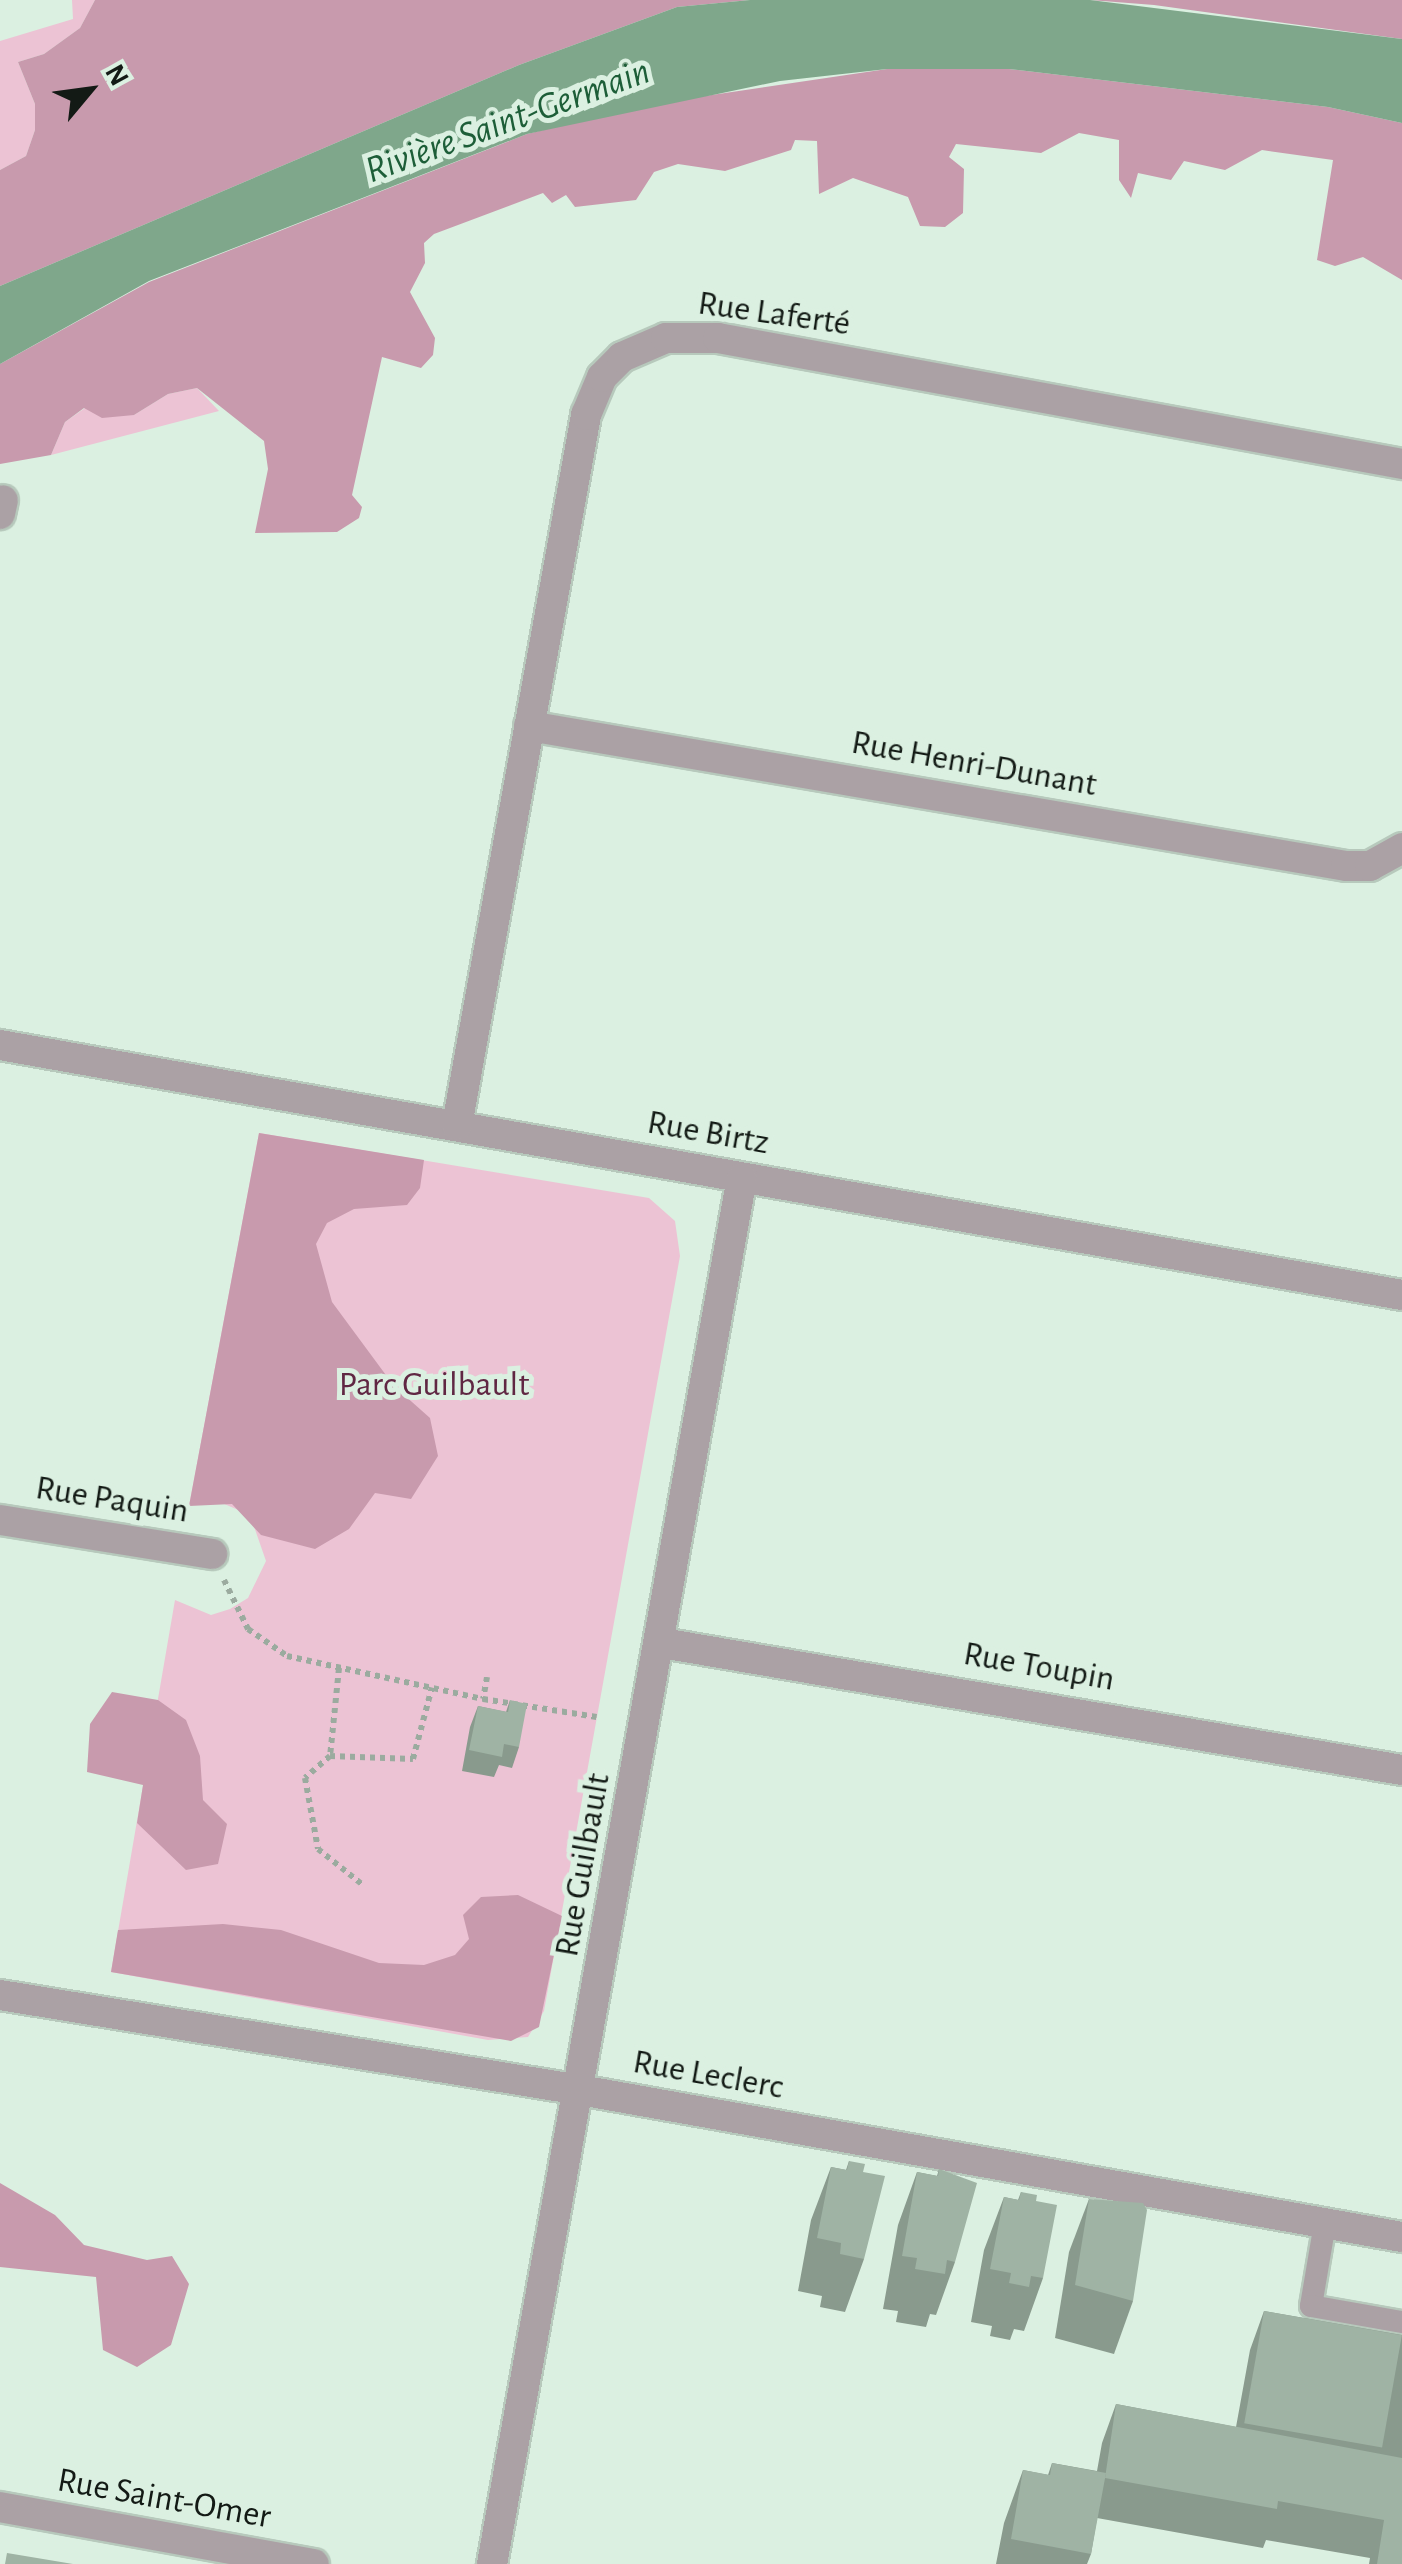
<!DOCTYPE html>
<html>
<head>
<meta charset="utf-8">
<style>
  body { margin:0 }
  #map { position:relative; width:1402px; height:2564px; overflow:hidden; background:#dbf0e1; font-family:"Alegreya Sans",sans-serif }
  div>[style] { position:absolute }
  [style*='--x'] { left:calc(var(--x)*1px); top:calc(var(--y)*1px); width:calc(var(--w)*1px); rotate:calc(var(--a)*1deg) }
  .green>* { inset:0; background:#ecc3d4 }
  .forest>* { inset:0; background:#c89aad }
  .water>* { inset:0; background:#7fa78b }
  .path>* { height:6px; margin-top:-3px; transform-origin:0; background:repeating-linear-gradient(90deg,#9bab9f 0 5px,transparent 0 10px) }
  .roads { filter:drop-shadow(2px 0 #b7c9bc) drop-shadow(-2px 0 #b7c9bc) drop-shadow(0 2px #b7c9bc) drop-shadow(0 -2px #b7c9bc) }
  .service>* { height:22px; margin:-11px; padding:0 11px; transform-origin:11px; border-radius:11px; background:#aba1a5 }
  .minor>* { height:30px; margin:-15px; padding:0 15px; transform-origin:15px; border-radius:15px; background:#aba1a5 }
  .wall>* { inset:0; background:#899a8d }
  .building>* { inset:0; background:#9fb3a4; transform-origin:0 0 }
  span { translate:-50% -50%; white-space:nowrap; text-align:center; line-height:1.15; -webkit-text-stroke:10px #dbf0e1; paint-order:stroke }
  .street-label { font-size:35px; color:#131a15 }
  .park-label { font-size:35px; color:#602743 }
  .water-label { font-size:38px; color:#1d5e38; font-style:italic }
  .north { position:absolute; left:40px; top:40px; width:100px; height:100px; -webkit-text-stroke:8px #dbf0e1; paint-order:stroke; rotate:61deg; font-size:28px; font-weight:700; line-height:40px; text-align:center; color:#131a15 }
  .north::after { content:''; display:block; margin:auto; width:35px; height:45px; background:#131a15; clip-path:polygon(50% 0,100% 100%,50% 72%,0 100%) }
</style>
</head>
<body>
<div id="map">
  <div class="green">
    <i style="clip-path:polygon(72px 0,95px 0,80px 28px,44px 54px,18px 62px,35px 104px,35px 130px,26px 156px,0 170px,0 41px,73px 19px)"></i>
    <i style="clip-path:polygon(197px 388px,219px 411px,51px 455px,65px 422px,85px 408px,134px 415px,168px 394px)"></i>
    <i style="clip-path:polygon(259px 1133px,649px 1198px,675px 1221px,680px 1256px,544px 2011px,528px 2037px,488px 2040px,111px 1972px,175px 1600px,211px 1615px,230px 1609px,248px 1598px,266px 1561px,250px 1515px,215px 1500px,189px 1506px)"></i>
  </div>
  <div class="forest">
    <i style="clip-path:polygon(95px 0,750px 0,677px 7px,519px 65px,0 286px,0 170px,26px 156px,35px 130px,35px 104px,18px 62px,44px 54px,80px 28px)"></i>
    <i style="clip-path:polygon(1090px 0,1402px 0,1402px 39px,1154px 5px)"></i>
    <i style="clip-path:polygon(887px 69px,1009px 69px,1328px 107px,1402px 123px,1402px 280px,1363px 257px,1335px 266px,1317px 260px,1333px 160px,1262px 150px,1225px 170px,1184px 161px,1171px 180px,1138px 173px,1131px 198px,1119px 180px,1119px 140px,1079px 133px,1041px 153px,956px 144px,949px 157px,964px 169px,963px 213px,945px 227px,920px 226px,908px 197px,853px 178px,819px 194px,817px 141px,795px 140px,791px 150px,725px 171px,678px 164px,654px 172px,636px 200px,575px 207px,566px 195px,552px 203px,543px 193px,434px 234px,424px 243px,425px 263px,410px 292px,435px 338px,433px 355px,421px 368px,382px 357px,352px 495px,362px 507px,359px 518px,337px 532px,255px 533px,268px 469px,264px 441px,197px 388px,168px 394px,134px 415px,102px 418px,84px 408px,65px 422px,51px 455px,0 464px,0 364px,149px 282px,527px 134px,644px 105px)"></i>
    <i style="clip-path:polygon(259px 1133px,424px 1160px,420px 1188px,407px 1205px,354px 1209px,327px 1223px,316px 1244px,332px 1302px,394px 1386px,430px 1418px,438px 1456px,411px 1499px,375px 1493px,349px 1529px,315px 1549px,261px 1535px,232px 1504px,189px 1506px)"></i>
    <i style="clip-path:polygon(112px 1692px,158px 1700px,186px 1720px,200px 1756px,203px 1800px,227px 1824px,218px 1864px,186px 1870px,137px 1823px,143px 1785px,87px 1772px,90px 1724px)"></i>
    <i style="clip-path:polygon(518px 1895px,562px 1916px,539px 2027px,511px 2041px,111px 1972px,118px 1930px,223px 1924px,281px 1930px,379px 1963px,424px 1965px,455px 1955px,469px 1939px,463px 1915px,481px 1897px)"></i>
    <i style="clip-path:polygon(0 2183px,55px 2215px,84px 2245px,147px 2260px,172px 2256px,189px 2284px,171px 2345px,137px 2367px,103px 2350px,96px 2277px,0 2267px)"></i>
  </div>
  <div class="water">
    <i style="clip-path:polygon(750px 0,1090px 0,1402px 39px,1402px 123px,1328px 107px,1009px 69px,887px 69px,780px 81px,527px 134px,149px 281px,0 364px,0 286px,519px 65px,677px 7px)"></i>
  </div>
  <div class="path">
    <i style="--x:224;--y:1580;--w:55;--a:63.9"></i>
    <i style="--x:248;--y:1629;--w:47;--a:34.7"></i>
    <i style="--x:287;--y:1656;--w:201;--a:12.4"></i>
    <i style="--x:339;--y:1668;--w:88;--a:95.8"></i>
    <i style="--x:330;--y:1756;--w:33;--a:139"></i>
    <i style="--x:305;--y:1778;--w:72;--a:79.6"></i>
    <i style="--x:318;--y:1849;--w:58;--a:38.7"></i>
    <i style="--x:487;--y:1677;--w:22;--a:100"></i>
    <i style="--x:483;--y:1699;--w:115;--a:9"></i>
    <i style="--x:330;--y:1756;--w:83;--a:2.1"></i>
    <i style="--x:413;--y:1759;--w:74;--a:-75.2"></i>
  </div>
  <div class="roads">
    <div class="service">
      <i style="--x:1325;--y:2223;--w:84;--a:99.6"></i>
      <i style="--x:1311;--y:2306;--w:92;--a:10"></i>
    </div>
    <div class="minor">
      <i style="--x:0;--y:514;--w:14;--a:-78"></i>
      <i style="--x:529;--y:726;--w:829;--a:9.72"></i>
      <i style="--x:1346;--y:866;--w:24;--a:0"></i>
      <i style="--x:1370;--y:866;--w:37;--a:-29"></i>
      <i style="--x:0;--y:1045;--w:1424;--a:10.11"></i>
      <i style="--x:457;--y:1125;--w:722;--a:-79.7"></i>
      <i style="--x:586;--y:415;--w:41;--a:-67.2"></i>
      <i style="--x:602;--y:377;--w:28;--a:-45"></i>
      <i style="--x:622;--y:357;--w:48;--a:-23.4"></i>
      <i style="--x:666;--y:338;--w:52;--a:0"></i>
      <i style="--x:718;--y:338;--w:696;--a:10.44"></i>
      <i style="--x:0;--y:1520;--w:215;--a:9.1"></i>
      <i style="--x:662;--y:1643;--w:751;--a:9.74"></i>
      <i style="--x:0;--y:1995;--w:588;--a:9.3"></i>
      <i style="--x:580;--y:2090;--w:835;--a:10.14"></i>
      <i style="--x:0;--y:2507;--w:319;--a:10.3"></i>
      <i style="--x:492;--y:2564;--w:1408;--a:-79.78"></i>
    </div>
  </div>
  <div class="wall">
    <i style="clip-path:polygon(510px 1700px,519px 1747px,512px 1768px,499px 1765px,494px 1777px,462px 1771px,470px 1727px,478px 1706px,506px 1712px)"></i>
    <i style="clip-path:polygon(849px 2161px,863px 2172px,864px 2259px,845px 2312px,820px 2307px,822px 2296px,798px 2291px,811px 2220px,831px 2167px,846px 2170px)"></i>
    <i style="clip-path:polygon(939px 2169px,955px 2262px,936px 2315px,930px 2314px,926px 2327px,896px 2322px,898px 2311px,883px 2309px,898px 2225px,917px 2172px,937px 2176px)"></i>
    <i style="clip-path:polygon(1021px 2192px,1036px 2201px,1043px 2278px,1024px 2331px,1014px 2329px,1010px 2340px,990px 2336px,992px 2326px,971px 2322px,984px 2250px,1004px 2197px,1018px 2200px)"></i>
    <i style="clip-path:polygon(1089px 2199px,1133px 2301px,1114px 2354px,1055px 2338px,1069px 2252px)"></i>
    <i style="clip-path:polygon(1264px 2311px,1402px 2335px,1402px 2564px,1369px 2564px,1370px 2558px,1266px 2540px,1263px 2548px,1097px 2518px,1091px 2554px,1087px 2564px,996px 2564px,1004px 2523px,1023px 2470px,1048px 2475px,1052px 2463px,1097px 2471px,1102px 2443px,1116px 2404px,1236px 2427px,1250px 2350px)"></i>
  </div>
  <div class="building">
    <i style="clip-path:polygon(510px 1700px,527px 1704px,519px 1747px,504px 1744px,502px 1757px,469px 1750px,478px 1706px,508px 1712px)"></i>
    <i style="clip-path:polygon(849px 2161px,865px 2164px,863px 2172px,885px 2176px,864px 2259px,840px 2254px,841px 2243px,817px 2238px,831px 2167px,847px 2170px)"></i>
    <i style="clip-path:polygon(939px 2169px,977px 2183px,955px 2262px,947px 2260px,945px 2274px,915px 2269px,917px 2258px,902px 2256px,917px 2172px,938px 2176px)"></i>
    <i style="clip-path:polygon(1021px 2192px,1037px 2195px,1036px 2201px,1057px 2205px,1043px 2278px,1031px 2276px,1029px 2287px,1009px 2283px,1011px 2273px,990px 2269px,1004px 2197px,1019px 2200px)"></i>
    <i style="clip-path:polygon(1089px 2199px,1143px 2203px,1147px 2210px,1133px 2301px,1075px 2285px)"></i>
    <i style="left:1264px;top:2311px;width:140px;height:114px;rotate:10deg"></i>
    <i style="clip-path:polygon(1116px 2404px,1402px 2458px,1402px 2564px,1377px 2564px,1384px 2520px,1278px 2501px,1277px 2509px,1105px 2478px)"></i>
    <i style="clip-path:polygon(1052px 2463px,1106px 2473px,1091px 2554px,1011px 2539px,1023px 2470px,1050px 2475px)"></i>
    <i style="clip-path:polygon(7px 2553px,73px 2564px,5px 2564px)"></i>
  </div>
  <div class="street-label">
    <span style="left:774px;top:314px;rotate:8deg">Rue Laferté</span>
    <span style="left:974px;top:764px;rotate:10deg">Rue Henri-Dunant</span>
    <span style="left:708px;top:1133px;rotate:10deg">Rue Birtz</span>
    <span style="left:112px;top:1500px;rotate:9deg">Rue Paquin</span>
    <span style="left:1039px;top:1667px;rotate:10deg">Rue Toupin</span>
    <span style="left:583px;top:1865px;rotate:-80deg">Rue Guilbault</span>
    <span style="left:708px;top:2075px;rotate:10deg">Rue Leclerc</span>
    <span style="left:164px;top:2499px;rotate:10deg">Rue Saint-Omer</span>
  </div>
  <div class="park-label">
    <span style="left:434px;top:1385px">Parc Guilbault</span>
  </div>
  <div class="water-label">
    <span style="left:508px;top:122px;rotate:-20deg">Rivière Saint-Germain</span>
  </div>
  <div class="north">N</div>
</div>
</body>
</html>
